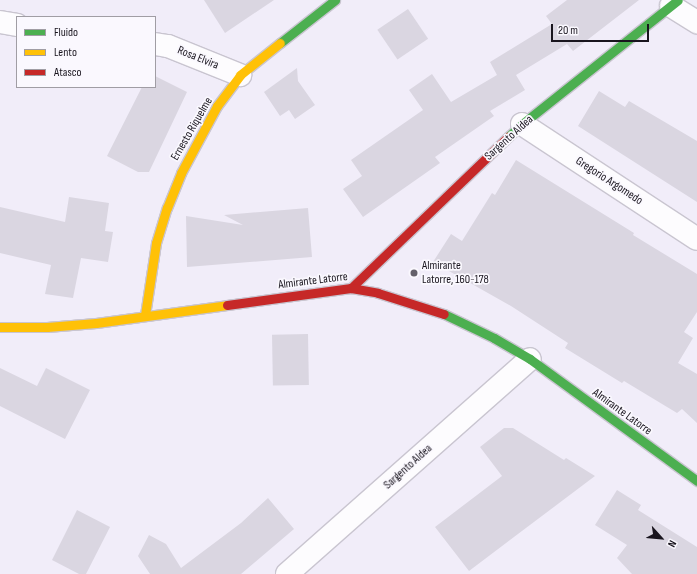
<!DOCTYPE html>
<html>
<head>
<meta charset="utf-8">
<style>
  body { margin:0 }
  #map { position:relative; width:697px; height:574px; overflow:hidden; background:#f1edf9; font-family:"Sofia Sans Condensed",sans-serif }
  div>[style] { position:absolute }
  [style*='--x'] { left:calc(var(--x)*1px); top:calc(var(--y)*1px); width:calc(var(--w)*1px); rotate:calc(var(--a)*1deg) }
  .building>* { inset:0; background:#dad6e1; transform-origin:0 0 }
  .roads { filter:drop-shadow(1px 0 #c9c5d0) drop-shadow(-1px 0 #c9c5d0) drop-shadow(0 1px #c9c5d0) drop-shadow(0 -1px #c9c5d0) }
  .street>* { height:22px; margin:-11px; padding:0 11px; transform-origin:11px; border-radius:11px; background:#fdfcfe }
  .fast>* { height:9px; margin:-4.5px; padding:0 4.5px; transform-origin:4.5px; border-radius:4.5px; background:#4caf50 }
  .slow>* { height:9px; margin:-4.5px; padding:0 4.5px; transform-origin:4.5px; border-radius:4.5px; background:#ffc107 }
  .jam>* { height:9px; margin:-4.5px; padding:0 4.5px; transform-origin:4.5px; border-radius:4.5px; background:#c62828 }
  .dots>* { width:11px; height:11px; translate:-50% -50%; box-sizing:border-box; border:2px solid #faf8fe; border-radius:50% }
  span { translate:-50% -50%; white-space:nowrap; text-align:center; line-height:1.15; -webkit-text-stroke:3.5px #faf8fe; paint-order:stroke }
  .street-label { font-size:12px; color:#19151e }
  .poi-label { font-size:12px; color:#19151e }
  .left { translate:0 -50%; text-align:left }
  .legend { position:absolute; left:16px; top:16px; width:140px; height:72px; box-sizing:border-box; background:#faf8fe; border:1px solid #a09da4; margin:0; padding:5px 7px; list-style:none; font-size:12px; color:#19151e }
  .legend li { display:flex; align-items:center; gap:8px; height:20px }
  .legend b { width:20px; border:1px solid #a09da4 }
  .north { position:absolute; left:641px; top:518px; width:40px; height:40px; -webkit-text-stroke:3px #faf8fe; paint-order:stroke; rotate:117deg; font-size:11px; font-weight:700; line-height:16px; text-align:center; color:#19151e }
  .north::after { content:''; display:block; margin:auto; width:14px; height:18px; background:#19151e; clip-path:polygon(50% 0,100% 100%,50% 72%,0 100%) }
  .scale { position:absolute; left:551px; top:24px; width:98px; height:18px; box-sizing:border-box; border:2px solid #19151e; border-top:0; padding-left:5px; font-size:12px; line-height:14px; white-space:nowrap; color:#19151e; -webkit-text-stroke:3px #faf8fe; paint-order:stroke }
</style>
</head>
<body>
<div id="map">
  <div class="building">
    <i style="clip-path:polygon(204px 0,274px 0,225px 33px)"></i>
    <i style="clip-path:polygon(567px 0,639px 0,573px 51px,567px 44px,516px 75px,525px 90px,490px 111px,494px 116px,435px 157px,440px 163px,363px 217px,343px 189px,362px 176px,351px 160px,423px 110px,409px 90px,432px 74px,451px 102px,497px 75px,490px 62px,552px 24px,546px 16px)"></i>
    <i style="left:408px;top:9px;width:36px;height:37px;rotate:56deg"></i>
    <i style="clip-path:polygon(297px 68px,298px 81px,315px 105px,295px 119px,289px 110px,280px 116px,264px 92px)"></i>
    <i style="clip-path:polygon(155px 76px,187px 92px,149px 172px,138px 172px,107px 156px,142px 87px,155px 87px)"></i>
    <i style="clip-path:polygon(599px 91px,625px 107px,629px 101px,697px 141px,697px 202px,578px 126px)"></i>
    <i style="clip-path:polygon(516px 160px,634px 233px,633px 235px,697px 274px,697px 312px,684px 332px,693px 338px,678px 363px,697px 374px,697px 423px,682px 409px,677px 413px,624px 381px,622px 383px,565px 348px,568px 343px,511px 306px,433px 262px,451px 234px,462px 241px,492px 193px,495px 195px)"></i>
    <i style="clip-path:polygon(69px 197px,109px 203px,105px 231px,113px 232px,108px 262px,81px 258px,73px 298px,45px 294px,51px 265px,0 253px,0 207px,65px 222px)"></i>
    <i style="clip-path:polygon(308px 208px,312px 257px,187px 267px,186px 216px,243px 225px,224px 215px)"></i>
    <i style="left:308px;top:334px;width:51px;height:36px;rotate:89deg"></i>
    <i style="clip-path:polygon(0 368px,37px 386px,46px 368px,90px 390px,65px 439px,0 406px)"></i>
    <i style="clip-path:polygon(504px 428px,513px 428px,564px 460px,566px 458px,595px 476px,469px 571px,435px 527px,502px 476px,480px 447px)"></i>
    <i style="clip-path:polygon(617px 490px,641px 505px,638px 510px,697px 547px,697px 574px,632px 574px,617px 558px,627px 545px,595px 525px)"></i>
    <i style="clip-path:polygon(268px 498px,294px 529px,241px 574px,150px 574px,138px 556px,149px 535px,166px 544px,181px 568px,241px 523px)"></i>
    <i style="clip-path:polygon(77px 510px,110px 527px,86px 574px,79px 574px,52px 560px)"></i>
  </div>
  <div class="roads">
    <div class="street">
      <i style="--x:671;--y:6;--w:31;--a:32"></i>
      <i style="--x:0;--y:22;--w:17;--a:10"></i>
      <i style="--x:155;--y:44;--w:13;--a:9"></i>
      <i style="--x:168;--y:46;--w:78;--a:21.9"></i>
      <i style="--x:522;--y:124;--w:209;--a:33.3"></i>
      <i style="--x:287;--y:574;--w:324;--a:-41.5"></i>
    </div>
    <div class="fast">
      <i style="--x:280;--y:43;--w:70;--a:-38"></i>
      <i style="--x:508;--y:137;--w:19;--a:-43"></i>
      <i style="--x:522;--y:124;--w:199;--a:-38.5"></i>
      <i style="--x:444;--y:314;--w:55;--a:25.6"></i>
      <i style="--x:494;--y:338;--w:42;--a:30.3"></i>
      <i style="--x:530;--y:359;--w:207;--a:36.1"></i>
    </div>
    <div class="slow">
      <i style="--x:145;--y:315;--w:73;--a:-81.3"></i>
      <i style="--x:156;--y:243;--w:37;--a:-73"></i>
      <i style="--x:167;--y:208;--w:38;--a:-68"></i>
      <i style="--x:181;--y:173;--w:76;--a:-61.8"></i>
      <i style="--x:217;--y:106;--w:39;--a:-53"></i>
      <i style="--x:240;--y:75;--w:51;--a:-38.7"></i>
      <i style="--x:0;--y:327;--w:47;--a:0"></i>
      <i style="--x:47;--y:327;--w:49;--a:-4.7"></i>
      <i style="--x:96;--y:323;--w:132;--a:-7.8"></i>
    </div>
    <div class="jam">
      <i style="--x:351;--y:288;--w:218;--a:-43.9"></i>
      <i style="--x:227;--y:305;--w:125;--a:-7.8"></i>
      <i style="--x:351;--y:288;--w:27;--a:10"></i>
      <i style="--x:378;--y:293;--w:69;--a:17.7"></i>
    </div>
  </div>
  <div class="dots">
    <i style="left:414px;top:273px;background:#65616b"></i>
  </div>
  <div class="street-label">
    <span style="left:198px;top:58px;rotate:22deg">Rosa Elvira</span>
    <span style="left:192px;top:129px;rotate:-60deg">Ernesto Riquelme</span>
    <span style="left:509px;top:138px;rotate:-42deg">Sargento Aldea</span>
    <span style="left:609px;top:181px;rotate:33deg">Gregorio Argomedo</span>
    <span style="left:313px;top:281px;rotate:-7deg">Almirante Latorre</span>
    <span style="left:622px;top:412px;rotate:36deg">Almirante Latorre</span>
    <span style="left:408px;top:467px;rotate:-42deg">Sargento Aldea</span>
  </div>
  <div class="poi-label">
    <span class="left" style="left:422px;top:273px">Almirante<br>Latorre, 160-178</span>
  </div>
  <ul class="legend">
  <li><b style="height:5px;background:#4caf50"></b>Fluido</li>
  <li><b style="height:5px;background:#ffc107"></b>Lento</li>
  <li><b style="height:5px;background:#c62828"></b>Atasco</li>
  </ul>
  <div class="north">N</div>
  <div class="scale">20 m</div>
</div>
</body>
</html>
